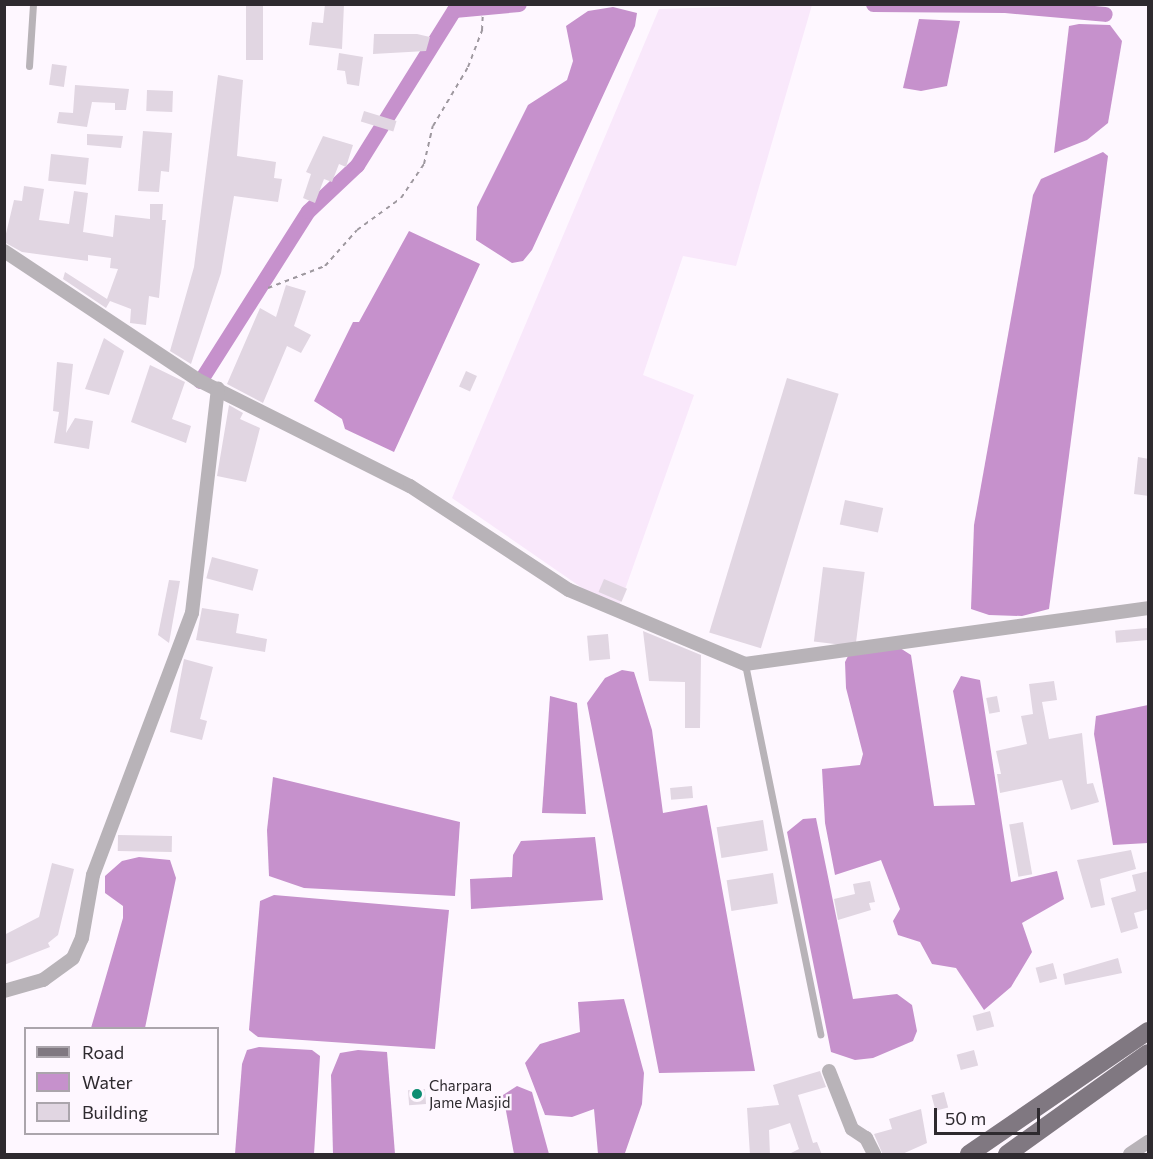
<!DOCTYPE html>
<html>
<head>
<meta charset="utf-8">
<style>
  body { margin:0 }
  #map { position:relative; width:1153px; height:1159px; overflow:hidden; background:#fef7ff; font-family:Commissioner,sans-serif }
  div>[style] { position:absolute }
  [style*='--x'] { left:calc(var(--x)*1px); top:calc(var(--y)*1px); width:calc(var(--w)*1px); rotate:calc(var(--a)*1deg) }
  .built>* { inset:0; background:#f9e8fb }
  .water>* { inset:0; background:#c691cc }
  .canal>* { height:15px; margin:-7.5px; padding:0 7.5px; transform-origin:7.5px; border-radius:7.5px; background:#c691cc }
  .building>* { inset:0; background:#e1d6e2; transform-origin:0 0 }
  .path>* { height:2px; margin-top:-1px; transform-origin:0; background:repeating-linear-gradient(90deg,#9e989f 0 4.5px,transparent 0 9px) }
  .lane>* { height:7px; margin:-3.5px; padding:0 3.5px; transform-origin:3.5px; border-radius:3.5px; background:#b8b3b8 }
  .street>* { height:14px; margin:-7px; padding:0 7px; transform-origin:7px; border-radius:7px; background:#b8b3b8 }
  .primary>* { height:18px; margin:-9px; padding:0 9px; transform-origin:9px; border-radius:9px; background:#807881 }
  .dots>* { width:16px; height:16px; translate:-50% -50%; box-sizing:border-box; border:3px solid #fef7ff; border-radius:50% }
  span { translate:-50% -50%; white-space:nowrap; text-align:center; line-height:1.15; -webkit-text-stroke:4.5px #fef7ff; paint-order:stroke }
  .poi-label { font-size:15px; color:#2e2a2f }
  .left { translate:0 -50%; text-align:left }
  .frame { position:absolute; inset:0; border:6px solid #2e2a2f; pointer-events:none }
  .legend { position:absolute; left:24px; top:1027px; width:195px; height:108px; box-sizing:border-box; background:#fef7ff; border:2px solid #aba5ac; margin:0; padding:8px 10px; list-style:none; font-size:18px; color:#2e2a2f }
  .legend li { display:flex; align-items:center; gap:12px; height:30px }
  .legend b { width:30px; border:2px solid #aba5ac }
  .scale { position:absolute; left:934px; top:1108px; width:106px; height:27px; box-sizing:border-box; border:3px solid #2e2a2f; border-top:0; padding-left:8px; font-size:18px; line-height:21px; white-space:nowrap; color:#2e2a2f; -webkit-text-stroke:4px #fef7ff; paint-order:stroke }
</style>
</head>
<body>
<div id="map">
  <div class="built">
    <i style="clip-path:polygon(791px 5px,812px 5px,736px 266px,683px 256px,643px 375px,694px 395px,617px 612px,452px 498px,659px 9px)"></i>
  </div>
  <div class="water">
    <i style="clip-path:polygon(613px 7px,637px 13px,635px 26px,532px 250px,523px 261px,512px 263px,476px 240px,477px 207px,528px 105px,567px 80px,573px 61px,566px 26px,588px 11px)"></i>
    <i style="clip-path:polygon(919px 19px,960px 21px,947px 86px,921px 91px,903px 88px)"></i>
    <i style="clip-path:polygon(1079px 24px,1110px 25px,1122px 41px,1108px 123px,1087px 140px,1054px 153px,1069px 26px)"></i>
    <i style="clip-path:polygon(1103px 152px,1108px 156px,1049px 609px,1022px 616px,989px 615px,971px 609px,974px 525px,1033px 195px,1041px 179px)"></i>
    <i style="clip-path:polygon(409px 231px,480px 264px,394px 452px,345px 429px,342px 419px,314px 401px,353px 322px,359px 322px)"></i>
    <i style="clip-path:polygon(900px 648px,911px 655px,934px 806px,975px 805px,953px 691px,961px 676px,980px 680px,1011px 882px,1057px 871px,1064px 899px,1022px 923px,1032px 952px,1011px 987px,984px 1010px,956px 968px,932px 964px,920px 942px,898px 935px,893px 921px,900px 909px,881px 860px,835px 875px,825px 823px,822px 769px,860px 765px,863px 754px,846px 688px,845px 662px,850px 652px)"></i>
    <i style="clip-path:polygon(622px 670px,634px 672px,652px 730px,663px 813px,707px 805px,755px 1071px,659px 1073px,587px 703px,605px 678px)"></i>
    <i style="clip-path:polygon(550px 696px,577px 703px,586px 814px,542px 813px)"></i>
    <i style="clip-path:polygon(1148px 705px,1148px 843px,1113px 845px,1094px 734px,1096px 716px)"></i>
    <i style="clip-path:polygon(273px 777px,460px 822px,455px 896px,304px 888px,269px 876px,267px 830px)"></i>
    <i style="clip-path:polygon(816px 818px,853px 999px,897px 994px,912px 1005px,917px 1031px,913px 1041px,873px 1058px,855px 1060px,831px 1052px,787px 832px,803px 819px)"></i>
    <i style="clip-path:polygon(595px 837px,603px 900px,471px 909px,470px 879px,512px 877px,513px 855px,521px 841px)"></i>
    <i style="clip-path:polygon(139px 857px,170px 860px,176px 878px,145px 1028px,91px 1028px,123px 918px,123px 906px,105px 893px,105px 876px,122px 861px)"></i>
    <i style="clip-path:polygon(274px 895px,449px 910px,435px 1049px,258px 1037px,249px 1030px,260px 901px)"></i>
    <i style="clip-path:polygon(624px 999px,644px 1073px,642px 1104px,625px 1153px,598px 1154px,594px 1109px,572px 1117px,545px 1115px,525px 1063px,540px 1044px,580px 1032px,578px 1002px)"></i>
    <i style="clip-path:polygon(259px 1047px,312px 1050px,320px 1056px,314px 1154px,235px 1154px,242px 1064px,247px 1050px)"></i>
    <i style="clip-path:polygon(358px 1050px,387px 1052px,395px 1154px,333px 1154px,331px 1075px,340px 1053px)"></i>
    <i style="clip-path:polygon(517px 1086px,532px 1092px,549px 1154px,514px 1154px,503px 1095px)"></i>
  </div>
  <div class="canal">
    <i style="--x:873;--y:4;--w:132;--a:0.4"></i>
    <i style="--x:1005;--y:5;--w:100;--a:5.1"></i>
    <i style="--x:200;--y:381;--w:201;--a:-57.6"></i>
    <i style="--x:308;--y:211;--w:67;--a:-43.2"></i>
    <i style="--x:357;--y:165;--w:183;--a:-58"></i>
    <i style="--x:454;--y:10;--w:65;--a:-5.3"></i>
  </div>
  <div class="building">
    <i style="left:246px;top:4px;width:17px;height:56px"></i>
    <i style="clip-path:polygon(325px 4px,344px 4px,342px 49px,309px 45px,312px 22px,323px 23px)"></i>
    <i style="clip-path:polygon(374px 34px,417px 34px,430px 37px,426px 51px,373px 54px)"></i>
    <i style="clip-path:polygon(339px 53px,363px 57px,359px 86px,347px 84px,345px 71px,337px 70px)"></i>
    <i style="left:52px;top:64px;width:15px;height:21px;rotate:8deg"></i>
    <i style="clip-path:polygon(218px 75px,243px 80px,237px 156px,276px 162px,274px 178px,282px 179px,278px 202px,234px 196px,221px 273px,191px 364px,170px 351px,194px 267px)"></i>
    <i style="clip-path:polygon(75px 85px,129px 89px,126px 110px,115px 110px,115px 103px,92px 102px,87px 127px,57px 123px,59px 112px,73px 113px)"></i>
    <i style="left:147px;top:90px;width:26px;height:21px;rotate:2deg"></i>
    <i style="left:364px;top:111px;width:34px;height:11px;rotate:17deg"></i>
    <i style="clip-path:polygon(143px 131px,172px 133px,169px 172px,161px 171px,159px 192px,138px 191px)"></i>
    <i style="clip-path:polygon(87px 134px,123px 136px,121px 148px,87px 145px)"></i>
    <i style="clip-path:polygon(323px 136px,353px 145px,346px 167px,339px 164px,332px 182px,324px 179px,315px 203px,303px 198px,311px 174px,306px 172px)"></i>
    <i style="left:51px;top:154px;width:38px;height:27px;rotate:6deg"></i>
    <i style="clip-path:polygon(24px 186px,44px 189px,39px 220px,69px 224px,74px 191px,88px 193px,83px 232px,113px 237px,115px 215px,150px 219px,150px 204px,163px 204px,162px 220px,166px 220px,159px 298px,149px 296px,146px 325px,130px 323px,131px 309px,110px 301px,106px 308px,63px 279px,65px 272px,107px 299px,118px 269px,110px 268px,111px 258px,88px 255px,88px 261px,22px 252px,4px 242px,14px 200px,22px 201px)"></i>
    <i style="clip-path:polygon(286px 285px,306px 291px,294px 326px,311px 335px,301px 353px,287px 346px,263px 403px,227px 384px,260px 308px,276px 317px)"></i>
    <i style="clip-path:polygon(104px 338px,124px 351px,109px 395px,85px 389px)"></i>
    <i style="clip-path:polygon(57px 362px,73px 364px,66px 433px,75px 418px,93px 421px,89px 449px,54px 443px,59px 412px,53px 411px)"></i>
    <i style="clip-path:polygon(150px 365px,185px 382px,172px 419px,191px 426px,186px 443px,131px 422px)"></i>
    <i style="left:466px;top:371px;width:12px;height:17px;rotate:24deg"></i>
    <i style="left:787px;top:378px;width:54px;height:266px;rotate:17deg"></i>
    <i style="clip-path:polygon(229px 405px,243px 413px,240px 419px,260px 428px,246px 482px,217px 476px)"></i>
    <i style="clip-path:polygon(1138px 457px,1149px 459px,1149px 496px,1134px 494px)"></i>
    <i style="left:845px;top:500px;width:39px;height:25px;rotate:12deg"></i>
    <i style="left:212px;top:557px;width:48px;height:22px;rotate:15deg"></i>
    <i style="left:823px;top:567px;width:42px;height:75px;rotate:7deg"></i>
    <i style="left:604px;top:579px;width:25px;height:14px;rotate:23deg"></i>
    <i style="clip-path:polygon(169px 580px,180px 581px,169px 643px,158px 635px)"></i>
    <i style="clip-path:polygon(202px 608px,239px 614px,236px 633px,267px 639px,265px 652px,196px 640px)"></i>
    <i style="left:1147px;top:628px;width:12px;height:32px;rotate:85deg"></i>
    <i style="clip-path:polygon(643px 631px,701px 655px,700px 728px,685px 728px,685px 682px,649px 681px)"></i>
    <i style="left:608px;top:634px;width:25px;height:21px;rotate:85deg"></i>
    <i style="clip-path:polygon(184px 659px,213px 667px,200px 719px,207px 721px,202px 740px,170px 732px)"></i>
    <i style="clip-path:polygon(1054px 681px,1057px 700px,1042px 702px,1049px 739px,1082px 733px,1087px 784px,1093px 783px,1099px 802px,1071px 810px,1062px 780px,1000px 793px,997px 774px,1001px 774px,996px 751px,1027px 744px,1021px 716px,1033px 714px,1029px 684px)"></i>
    <i style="left:997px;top:696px;width:16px;height:11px;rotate:79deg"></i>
    <i style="left:692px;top:786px;width:12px;height:22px;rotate:85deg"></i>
    <i style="left:763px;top:820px;width:31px;height:47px;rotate:81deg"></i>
    <i style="left:1023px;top:822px;width:53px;height:14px;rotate:80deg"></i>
    <i style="left:118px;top:835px;width:54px;height:16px;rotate:1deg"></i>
    <i style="clip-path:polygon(1131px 850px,1136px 869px,1100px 879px,1105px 905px,1091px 908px,1077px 860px)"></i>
    <i style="clip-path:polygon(52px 863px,74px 869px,58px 935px,48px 943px,50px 947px,4px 965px,4px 935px,39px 917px)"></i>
    <i style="clip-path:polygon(1149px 871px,1149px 909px,1134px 913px,1138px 928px,1121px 933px,1111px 898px,1136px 891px,1132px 875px)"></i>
    <i style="left:773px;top:873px;width:31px;height:47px;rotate:81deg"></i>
    <i style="clip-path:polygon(870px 881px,875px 902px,869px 903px,871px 910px,838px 920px,834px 899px,855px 894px,853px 884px)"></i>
    <i style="clip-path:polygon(1118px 958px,1122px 973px,1065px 985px,1063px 974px)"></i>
    <i style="left:1053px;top:963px;width:16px;height:18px;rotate:75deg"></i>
    <i style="left:990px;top:1011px;width:16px;height:18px;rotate:75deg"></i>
    <i style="left:974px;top:1050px;width:16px;height:18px;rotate:75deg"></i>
    <i style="clip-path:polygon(820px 1071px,826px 1087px,798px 1095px,813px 1143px,817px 1142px,822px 1155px,787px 1155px,799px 1149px,790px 1123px,769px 1130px,770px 1155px,750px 1155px,747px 1108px,779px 1105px,773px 1085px)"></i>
    <i style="left:425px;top:1089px;width:15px;height:17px;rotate:86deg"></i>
    <i style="left:944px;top:1092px;width:16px;height:13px;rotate:75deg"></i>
    <i style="clip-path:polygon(921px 1109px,927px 1143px,900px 1155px,883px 1155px,874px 1134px,892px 1129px,889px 1119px)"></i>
  </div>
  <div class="path">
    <i style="--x:268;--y:288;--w:61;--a:-21.1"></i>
    <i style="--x:325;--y:266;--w:48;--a:-48.4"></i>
    <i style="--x:357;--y:230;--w:54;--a:-36"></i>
    <i style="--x:401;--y:198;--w:41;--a:-55.9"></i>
    <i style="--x:424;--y:164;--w:39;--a:-77"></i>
    <i style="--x:433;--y:126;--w:69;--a:-59.3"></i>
    <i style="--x:468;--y:67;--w:40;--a:-69"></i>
    <i style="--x:482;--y:30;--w:17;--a:-87"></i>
  </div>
  <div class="lane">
    <i style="--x:29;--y:66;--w:62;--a:-86.3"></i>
    <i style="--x:745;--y:664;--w:378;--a:78.5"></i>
  </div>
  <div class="street">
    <i style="--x:4;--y:251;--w:235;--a:33.6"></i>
    <i style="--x:200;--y:381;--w:235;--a:26.6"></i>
    <i style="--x:410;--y:486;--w:190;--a:33.2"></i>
    <i style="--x:569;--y:590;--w:191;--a:22.8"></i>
    <i style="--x:745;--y:664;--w:407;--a:-7.9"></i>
    <i style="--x:4;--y:991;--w:41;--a:-15.8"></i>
    <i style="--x:43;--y:980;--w:37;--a:-36"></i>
    <i style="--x:73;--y:958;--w:22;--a:-66"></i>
    <i style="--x:82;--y:938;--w:64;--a:-80.1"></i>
    <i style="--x:93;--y:875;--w:280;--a:-69.3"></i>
    <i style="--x:192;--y:613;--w:226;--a:-83.4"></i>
    <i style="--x:829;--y:1071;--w:62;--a:68.4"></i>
    <i style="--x:852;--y:1129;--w:17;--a:33"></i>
    <i style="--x:866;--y:1138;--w:18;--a:63"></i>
    <i style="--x:1130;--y:1154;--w:22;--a:-34"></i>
  </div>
  <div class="primary">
    <i style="--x:969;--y:1154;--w:217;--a:-34.5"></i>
    <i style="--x:1007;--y:1154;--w:173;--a:-35.6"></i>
  </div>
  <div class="dots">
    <i style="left:417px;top:1094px;background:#0d8d72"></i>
  </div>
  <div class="poi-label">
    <span class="left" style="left:429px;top:1094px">Charpara<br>Jame Masjid</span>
  </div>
  <div class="frame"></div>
  <ul class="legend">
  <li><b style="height:8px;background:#807881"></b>Road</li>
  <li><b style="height:16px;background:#c691cc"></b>Water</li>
  <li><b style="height:16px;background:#e1d6e2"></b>Building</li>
  </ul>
  <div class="scale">50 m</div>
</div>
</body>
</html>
